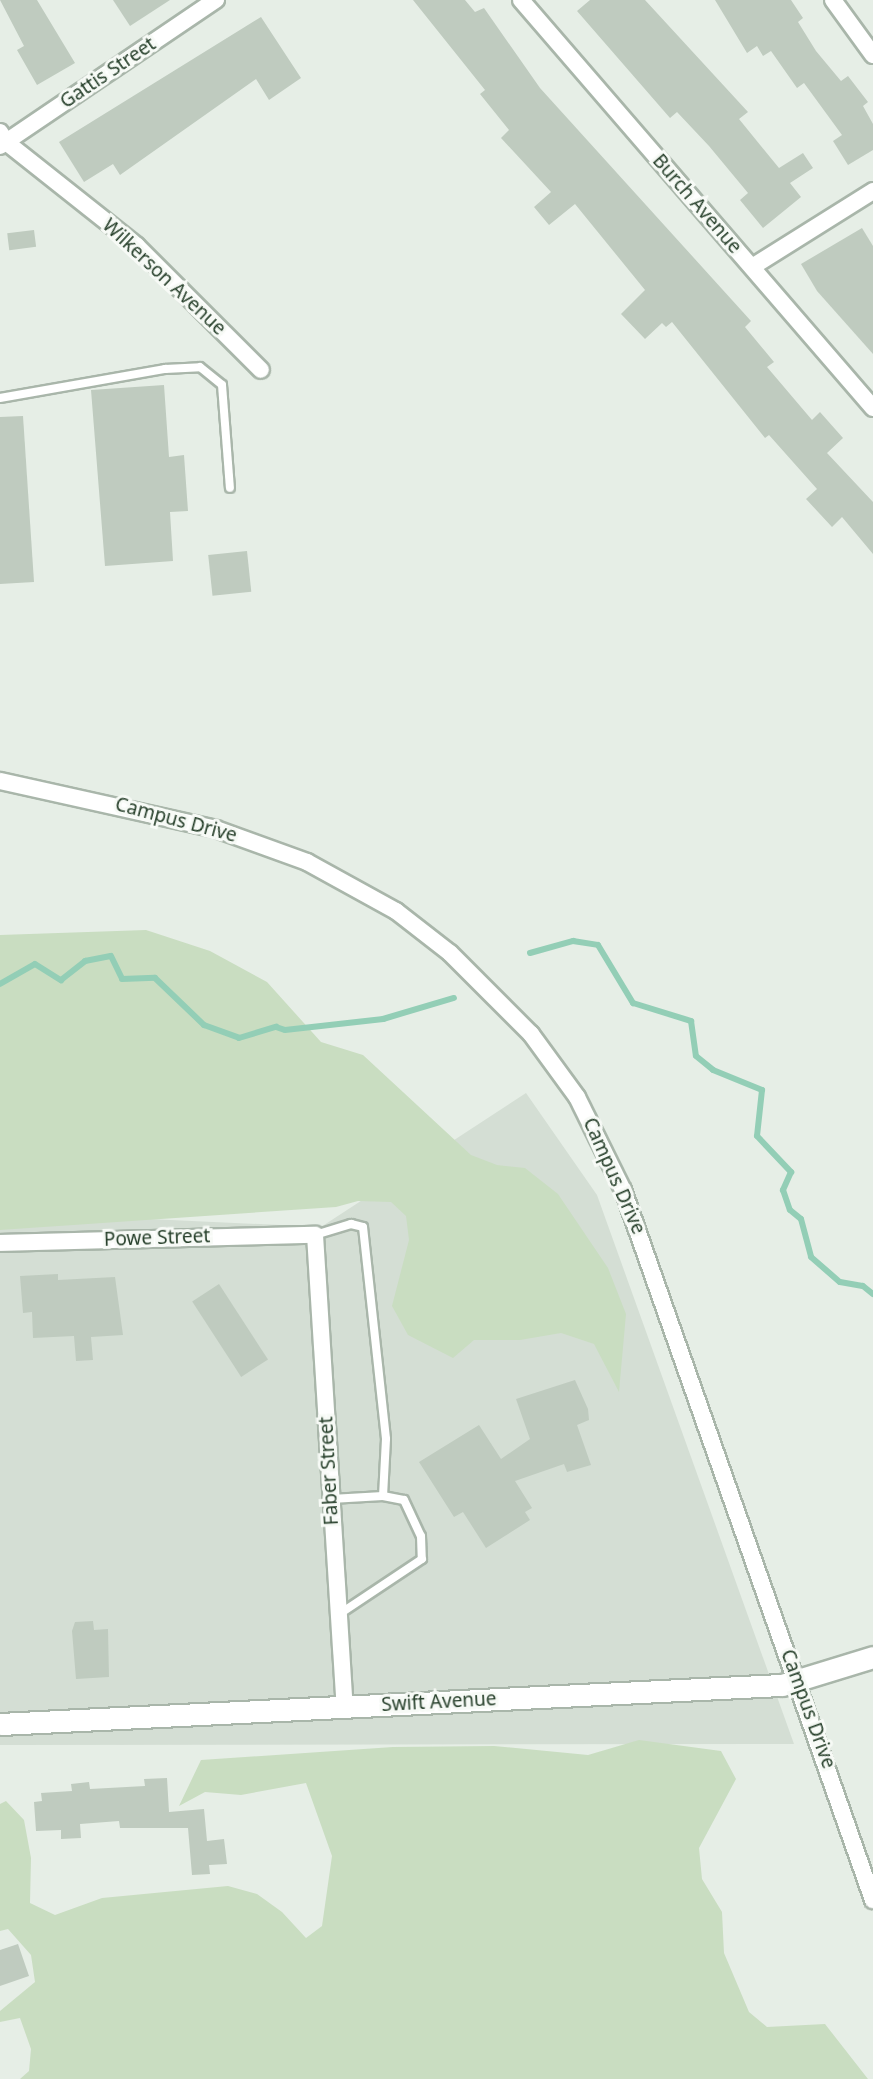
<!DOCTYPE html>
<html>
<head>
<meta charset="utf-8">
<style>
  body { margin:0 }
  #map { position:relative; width:873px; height:2079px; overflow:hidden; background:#e6eee6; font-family:"Noto Sans",sans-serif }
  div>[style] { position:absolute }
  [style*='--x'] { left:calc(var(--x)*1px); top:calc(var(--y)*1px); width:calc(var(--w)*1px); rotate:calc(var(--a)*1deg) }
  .built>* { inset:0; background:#d4ded4 }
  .green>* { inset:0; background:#c9ddc1 }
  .stream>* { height:6px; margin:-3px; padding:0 3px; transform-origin:3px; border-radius:3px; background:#93ceb6 }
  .building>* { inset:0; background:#bfcbbf; transform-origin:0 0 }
  .roads { filter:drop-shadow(2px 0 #a9b6aa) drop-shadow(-2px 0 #a9b6aa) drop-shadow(0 2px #a9b6aa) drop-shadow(0 -2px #a9b6aa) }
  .service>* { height:8px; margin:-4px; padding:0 4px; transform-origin:4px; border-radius:4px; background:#fff }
  .minor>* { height:16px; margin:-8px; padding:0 8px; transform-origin:8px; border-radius:8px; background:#fff }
  .tertiary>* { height:21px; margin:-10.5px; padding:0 10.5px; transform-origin:10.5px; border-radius:10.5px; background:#fff }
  span { translate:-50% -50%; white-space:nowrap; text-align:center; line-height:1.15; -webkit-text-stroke:6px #f7faf6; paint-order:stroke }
  .street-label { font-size:19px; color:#263f2a }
</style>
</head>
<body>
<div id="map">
  <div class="built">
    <i style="clip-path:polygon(526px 1093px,597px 1195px,794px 1744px,0 1745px,0 1212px,321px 1227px)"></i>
  </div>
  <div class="green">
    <i style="clip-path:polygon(146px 930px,210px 951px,267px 982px,321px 1042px,363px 1055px,471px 1155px,497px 1165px,525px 1168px,558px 1194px,608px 1268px,626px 1314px,619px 1392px,594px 1344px,561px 1333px,520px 1340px,474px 1340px,453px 1358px,408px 1335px,392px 1306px,409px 1240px,406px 1216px,391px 1202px,358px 1201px,336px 1207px,0 1230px,0 935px)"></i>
    <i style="clip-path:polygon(639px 1740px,721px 1751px,736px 1779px,699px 1848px,702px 1879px,722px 1912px,724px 1953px,749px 2012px,767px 2027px,825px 2024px,868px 2079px,20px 2079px,29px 2071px,31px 2049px,20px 2018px,0 2022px,0 2011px,35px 1982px,31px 1955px,8px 1929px,0 1931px,0 1804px,6px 1801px,24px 1820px,31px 1858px,30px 1903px,55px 1915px,102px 1898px,228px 1886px,257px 1894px,282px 1912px,306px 1938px,322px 1926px,332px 1856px,306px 1783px,241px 1795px,205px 1792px,179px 1806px,201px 1760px,393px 1747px,494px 1746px,588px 1755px)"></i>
  </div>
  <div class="stream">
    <i style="--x:530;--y:953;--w:45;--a:-15.6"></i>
    <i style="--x:573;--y:941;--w:25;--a:9"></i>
    <i style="--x:598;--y:945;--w:68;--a:58.9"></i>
    <i style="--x:633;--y:1003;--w:61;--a:17.2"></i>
    <i style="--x:691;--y:1021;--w:35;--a:82"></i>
    <i style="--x:696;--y:1056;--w:22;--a:39"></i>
    <i style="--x:713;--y:1070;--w:53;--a:22.2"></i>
    <i style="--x:762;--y:1090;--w:46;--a:96.2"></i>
    <i style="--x:757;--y:1136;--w:50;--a:46.6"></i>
    <i style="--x:791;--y:1172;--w:20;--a:114"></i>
    <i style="--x:783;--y:1190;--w:21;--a:71"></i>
    <i style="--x:790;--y:1210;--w:14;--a:39"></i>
    <i style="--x:801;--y:1219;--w:39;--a:75"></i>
    <i style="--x:811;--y:1257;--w:38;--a:41"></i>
    <i style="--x:840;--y:1282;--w:23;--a:10"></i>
    <i style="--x:863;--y:1286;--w:13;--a:39"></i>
    <i style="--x:0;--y:984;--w:40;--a:-29.7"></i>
    <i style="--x:35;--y:964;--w:31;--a:32"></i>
    <i style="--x:61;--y:980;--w:31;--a:-38"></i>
    <i style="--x:85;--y:961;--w:26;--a:-11"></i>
    <i style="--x:111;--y:956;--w:25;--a:64"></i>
    <i style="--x:122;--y:979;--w:33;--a:-2"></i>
    <i style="--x:155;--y:978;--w:68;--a:43.8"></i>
    <i style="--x:204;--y:1025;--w:37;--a:20"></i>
    <i style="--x:239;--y:1038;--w:39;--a:-17"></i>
    <i style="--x:276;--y:1027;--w:9;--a:18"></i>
    <i style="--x:285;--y:1030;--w:99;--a:-6.4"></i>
    <i style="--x:383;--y:1019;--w:74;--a:-16.5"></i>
  </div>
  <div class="building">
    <i style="clip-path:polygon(0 0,37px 0,75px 63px,37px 85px,17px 50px,24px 46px)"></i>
    <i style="clip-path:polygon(113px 0,170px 0,130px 26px)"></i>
    <i style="clip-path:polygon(413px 0,465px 0,475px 12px,484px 8px,540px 88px,751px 321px,745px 327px,774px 362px,767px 367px,812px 420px,820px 412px,843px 438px,827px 453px,873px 502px,873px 554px,842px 517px,832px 527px,806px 499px,817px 489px,769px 435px,765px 438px,672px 322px,666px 327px,662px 323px,645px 339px,621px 314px,645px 290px,575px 204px,549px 225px,534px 207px,551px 192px,501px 138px,509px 130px,480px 94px,485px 90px)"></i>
    <i style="clip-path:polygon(590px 0,645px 0,748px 112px,739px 119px,779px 168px,803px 153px,813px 168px,790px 183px,801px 197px,763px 228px,740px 200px,748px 193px,709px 146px,677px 112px,670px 118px,577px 11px)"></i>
    <i style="clip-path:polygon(715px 0,791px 0,803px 18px,798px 22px,816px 51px,841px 81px,848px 76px,868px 102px,863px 106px,873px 124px,873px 150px,848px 165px,833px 141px,842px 135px,804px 83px,797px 88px,771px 51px,763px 56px,757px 46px,747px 53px)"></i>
    <i style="clip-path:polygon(261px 17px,301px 78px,269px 100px,256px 79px,120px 175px,113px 164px,84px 182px,59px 142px)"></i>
    <i style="clip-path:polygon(862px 228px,873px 246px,873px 354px,817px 291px,801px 264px)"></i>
    <i style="left:34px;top:230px;width:17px;height:27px;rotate:83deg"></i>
    <i style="clip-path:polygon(164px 385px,169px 457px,184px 455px,188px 511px,170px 512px,173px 561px,105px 566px,91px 390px)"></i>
    <i style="clip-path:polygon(23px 416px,34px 582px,0 584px,0 417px)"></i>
    <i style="left:247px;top:551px;width:41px;height:39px;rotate:84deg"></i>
    <i style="clip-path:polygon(58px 1274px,58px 1280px,115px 1277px,123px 1335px,91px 1337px,93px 1360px,76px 1361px,74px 1336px,33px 1338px,32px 1312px,23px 1313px,20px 1276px)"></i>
    <i style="left:219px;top:1284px;width:90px;height:32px;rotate:57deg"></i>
    <i style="clip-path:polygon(575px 1380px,588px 1409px,589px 1420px,577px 1425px,591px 1465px,567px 1472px,564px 1464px,515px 1481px,532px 1508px,525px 1512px,530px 1520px,486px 1548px,463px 1512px,454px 1517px,419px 1462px,479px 1425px,501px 1459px,530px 1439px,516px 1399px)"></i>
    <i style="clip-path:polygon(93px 1621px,94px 1630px,108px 1629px,109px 1677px,76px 1679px,72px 1631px,75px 1622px)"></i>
    <i style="clip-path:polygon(167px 1778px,169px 1812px,204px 1809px,207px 1841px,224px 1839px,227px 1864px,209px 1865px,210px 1874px,192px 1875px,188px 1828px,120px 1828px,119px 1821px,80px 1824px,81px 1838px,61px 1839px,61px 1830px,36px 1831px,34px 1802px,42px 1801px,41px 1793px,72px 1791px,71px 1784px,89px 1782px,90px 1789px,145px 1786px,144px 1779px)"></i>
    <i style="clip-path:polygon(18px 1944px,29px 1976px,0 1986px,0 1950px)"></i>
  </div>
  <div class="roads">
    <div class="service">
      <i style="--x:0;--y:398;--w:168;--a:-10"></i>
      <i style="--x:165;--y:369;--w:35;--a:-3"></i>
      <i style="--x:200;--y:367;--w:28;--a:39"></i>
      <i style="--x:222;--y:385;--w:103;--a:85.6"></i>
      <i style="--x:315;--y:1235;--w:38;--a:-17"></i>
      <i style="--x:351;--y:1224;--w:12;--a:14"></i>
      <i style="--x:363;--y:1227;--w:213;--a:83.8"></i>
      <i style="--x:386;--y:1439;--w:57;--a:93"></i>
      <i style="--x:331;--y:1499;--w:52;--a:-3.3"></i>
      <i style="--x:383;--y:1496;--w:21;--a:11"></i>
      <i style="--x:404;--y:1500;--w:40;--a:65"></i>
      <i style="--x:421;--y:1536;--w:23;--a:88"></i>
      <i style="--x:422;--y:1559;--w:101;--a:146.3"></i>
    </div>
    <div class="minor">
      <i style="--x:521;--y:0;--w:539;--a:49.21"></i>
      <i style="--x:833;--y:0;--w:68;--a:54"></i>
      <i style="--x:0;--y:132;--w:12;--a:59"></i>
      <i style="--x:6;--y:142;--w:167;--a:38.4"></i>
      <i style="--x:137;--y:246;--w:175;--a:45"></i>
      <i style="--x:0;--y:146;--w:261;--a:-34.1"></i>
      <i style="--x:752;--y:267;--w:143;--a:-32.1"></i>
      <i style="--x:0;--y:781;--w:221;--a:12.5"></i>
      <i style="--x:216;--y:829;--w:97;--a:19.9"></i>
      <i style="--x:307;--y:862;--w:102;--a:28.8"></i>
      <i style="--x:396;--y:911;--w:68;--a:37.9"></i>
      <i style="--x:450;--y:953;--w:115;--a:45"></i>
      <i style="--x:531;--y:1034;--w:78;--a:53.9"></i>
      <i style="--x:577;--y:1097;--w:104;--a:63.7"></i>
      <i style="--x:623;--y:1190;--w:753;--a:70.6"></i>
      <i style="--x:0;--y:1243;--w:315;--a:-1.5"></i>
      <i style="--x:315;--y:1235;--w:473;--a:86.4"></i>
    </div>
    <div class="tertiary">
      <i style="--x:0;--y:1724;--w:783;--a:-2.86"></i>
      <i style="--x:782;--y:1685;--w:95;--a:-17.1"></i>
    </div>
  </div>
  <div class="street-label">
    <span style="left:108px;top:73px;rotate:-34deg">Gattis Street</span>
    <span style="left:697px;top:204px;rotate:49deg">Burch Avenue</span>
    <span style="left:164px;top:277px;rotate:43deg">Wilkerson Avenue</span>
    <span style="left:176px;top:820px;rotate:15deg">Campus Drive</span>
    <span style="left:614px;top:1176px;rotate:66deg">Campus Drive</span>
    <span style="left:157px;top:1238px;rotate:-2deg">Powe Street</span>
    <span style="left:329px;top:1471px;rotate:-93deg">Faber Street</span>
    <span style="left:439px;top:1702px;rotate:-3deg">Swift Avenue</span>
    <span style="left:808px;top:1709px;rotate:70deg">Campus Drive</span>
  </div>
</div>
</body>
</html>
